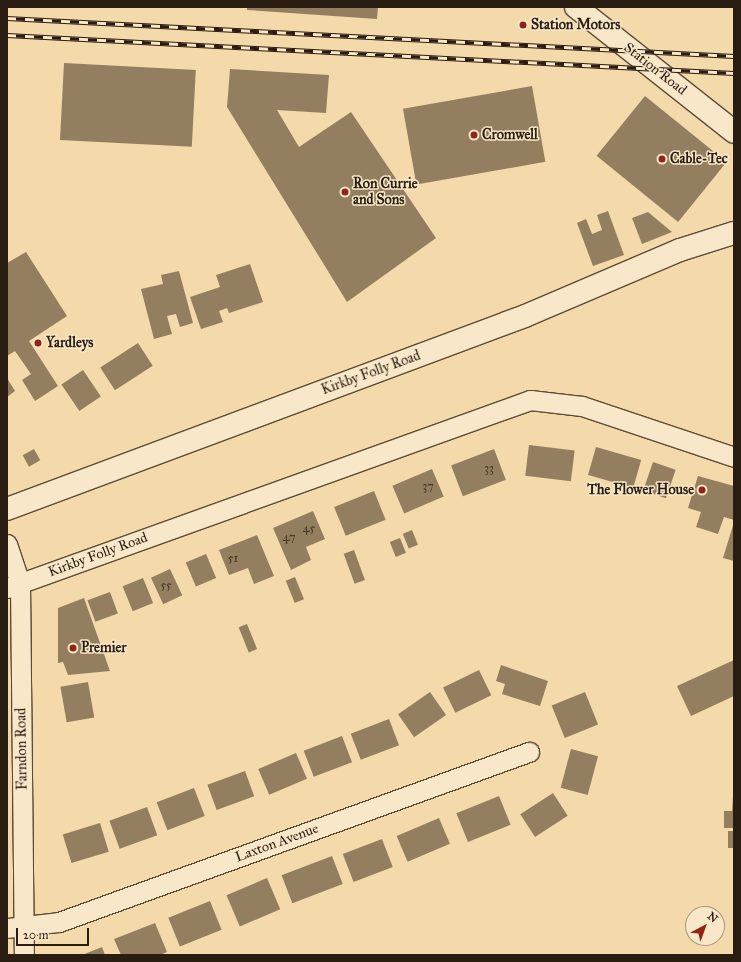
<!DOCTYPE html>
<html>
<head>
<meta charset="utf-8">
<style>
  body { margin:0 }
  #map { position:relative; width:741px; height:962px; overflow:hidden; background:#f4daaa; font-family:"IM FELL Great Primer",serif }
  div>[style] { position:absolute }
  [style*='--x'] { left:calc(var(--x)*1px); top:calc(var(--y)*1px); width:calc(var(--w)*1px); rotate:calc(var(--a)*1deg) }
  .building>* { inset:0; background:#937f60; transform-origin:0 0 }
  .roads { filter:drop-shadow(1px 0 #5c4c36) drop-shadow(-1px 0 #5c4c36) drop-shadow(0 1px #5c4c36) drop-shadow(0 -1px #5c4c36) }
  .minor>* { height:19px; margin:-9.5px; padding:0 9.5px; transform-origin:9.5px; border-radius:9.5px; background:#f8e7c8 }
  .secondary>* { height:22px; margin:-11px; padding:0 11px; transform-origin:11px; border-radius:11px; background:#f8e7c8 }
  .rail>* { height:4.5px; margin-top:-2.25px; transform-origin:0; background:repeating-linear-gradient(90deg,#f8e7c8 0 9px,#291c10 0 18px); box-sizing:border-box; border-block:1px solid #291c10 }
  .dots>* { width:11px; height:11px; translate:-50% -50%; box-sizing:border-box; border:2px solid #f8e7c8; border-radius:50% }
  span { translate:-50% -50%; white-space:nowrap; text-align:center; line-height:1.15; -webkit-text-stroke:3px #f8e7c8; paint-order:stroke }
  .number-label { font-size:12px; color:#443524 }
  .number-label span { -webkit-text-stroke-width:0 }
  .poi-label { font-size:14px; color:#291c10; font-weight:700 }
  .left { translate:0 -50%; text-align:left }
  .right { translate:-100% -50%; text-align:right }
  .street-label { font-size:14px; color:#291c10 }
  .frame { position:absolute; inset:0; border:8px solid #291c10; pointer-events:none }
  .north { position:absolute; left:685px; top:906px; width:40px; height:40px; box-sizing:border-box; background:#f8e7c8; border:1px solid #a5967e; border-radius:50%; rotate:41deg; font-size:11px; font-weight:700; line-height:16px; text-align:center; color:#291c10 }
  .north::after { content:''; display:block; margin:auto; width:14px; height:18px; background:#8f2418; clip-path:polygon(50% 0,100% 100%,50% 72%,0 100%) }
  .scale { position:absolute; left:16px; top:928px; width:73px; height:18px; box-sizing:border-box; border:2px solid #291c10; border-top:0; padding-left:5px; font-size:12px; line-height:14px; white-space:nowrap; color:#291c10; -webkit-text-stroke:3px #f8e7c8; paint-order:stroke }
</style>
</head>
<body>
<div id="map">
  <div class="building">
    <i style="clip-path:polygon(247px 7px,378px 7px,377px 19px,247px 10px)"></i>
    <i style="left:64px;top:63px;width:132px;height:77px;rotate:3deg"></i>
    <i style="clip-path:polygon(230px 69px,329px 75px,326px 113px,277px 110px,299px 147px,351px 112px,436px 238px,347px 302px,227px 107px)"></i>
    <i style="left:532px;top:86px;width:77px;height:131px;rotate:80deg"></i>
    <i style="left:645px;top:96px;width:105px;height:77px;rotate:39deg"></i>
    <i style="clip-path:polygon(608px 211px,624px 255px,593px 266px,577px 223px,586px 219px,592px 234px,602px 230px,597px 215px)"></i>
    <i style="clip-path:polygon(648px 212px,672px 232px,642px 244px,632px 218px)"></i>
    <i style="clip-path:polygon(26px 252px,67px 316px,29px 341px,58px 386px,35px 401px,22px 380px,31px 374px,15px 351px,7px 356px,7px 263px)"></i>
    <i style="clip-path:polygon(250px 264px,263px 302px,229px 313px,227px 308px,219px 311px,223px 322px,201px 329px,190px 297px,220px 287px,216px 275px)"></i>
    <i style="clip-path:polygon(179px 271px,193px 323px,180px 327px,176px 314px,167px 316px,172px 334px,154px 339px,141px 289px,163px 284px,161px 275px)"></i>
    <i style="left:138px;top:343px;width:27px;height:45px;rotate:57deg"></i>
    <i style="left:83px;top:370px;width:32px;height:26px;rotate:56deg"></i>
    <i style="clip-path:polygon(7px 378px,15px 391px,7px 397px)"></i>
    <i style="left:529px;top:445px;width:46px;height:31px;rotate:7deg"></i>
    <i style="left:596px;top:447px;width:47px;height:29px;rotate:16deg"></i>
    <i style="left:34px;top:449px;width:13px;height:13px;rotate:61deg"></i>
    <i style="left:494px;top:449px;width:33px;height:46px;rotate:69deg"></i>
    <i style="left:653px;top:462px;width:24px;height:30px;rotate:19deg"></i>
    <i style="left:432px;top:469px;width:30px;height:43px;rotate:67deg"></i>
    <i style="clip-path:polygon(698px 476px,734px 486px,734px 520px,724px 517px,718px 534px,696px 527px,701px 512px,688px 508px)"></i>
    <i style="left:374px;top:491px;width:31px;height:43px;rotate:68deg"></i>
    <i style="clip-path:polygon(313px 511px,325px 539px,306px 547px,311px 560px,291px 570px,273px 528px)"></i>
    <i style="clip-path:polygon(734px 522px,734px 561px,723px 558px)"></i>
    <i style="left:412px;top:530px;width:16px;height:10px;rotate:68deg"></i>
    <i style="clip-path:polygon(257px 535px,274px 576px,254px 584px,248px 568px,229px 575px,219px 550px)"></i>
    <i style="left:400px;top:538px;width:16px;height:11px;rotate:68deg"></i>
    <i style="left:354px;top:550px;width:32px;height:11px;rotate:70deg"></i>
    <i style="left:206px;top:554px;width:26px;height:22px;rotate:67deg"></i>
    <i style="left:170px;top:569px;width:29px;height:21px;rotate:65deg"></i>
    <i style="left:295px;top:577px;width:24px;height:10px;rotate:68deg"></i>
    <i style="left:143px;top:578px;width:27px;height:22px;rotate:68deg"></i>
    <i style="left:110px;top:592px;width:23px;height:24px;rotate:70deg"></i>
    <i style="clip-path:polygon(84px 598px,110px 671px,68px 675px,63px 662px,58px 663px,58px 608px)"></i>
    <i style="left:247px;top:624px;width:27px;height:9px;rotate:68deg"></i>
    <i style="clip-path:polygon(734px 660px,734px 696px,691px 716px,677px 686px)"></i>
    <i style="clip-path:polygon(501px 665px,548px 681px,540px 706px,502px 694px,505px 684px,496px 681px)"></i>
    <i style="left:479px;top:670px;width:28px;height:40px;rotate:64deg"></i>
    <i style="left:88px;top:682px;width:36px;height:28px;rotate:80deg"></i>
    <i style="left:430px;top:692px;width:28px;height:39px;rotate:55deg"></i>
    <i style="left:585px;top:692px;width:35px;height:36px;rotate:68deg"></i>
    <i style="left:389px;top:719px;width:28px;height:41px;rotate:69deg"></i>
    <i style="left:342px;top:736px;width:28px;height:41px;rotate:69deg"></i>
    <i style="left:571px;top:749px;width:28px;height:40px;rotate:15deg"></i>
    <i style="left:296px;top:753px;width:28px;height:41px;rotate:67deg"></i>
    <i style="left:245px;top:771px;width:27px;height:40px;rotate:70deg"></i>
    <i style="left:194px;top:788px;width:30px;height:40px;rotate:69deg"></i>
    <i style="left:553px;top:793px;width:27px;height:39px;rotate:57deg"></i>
    <i style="left:499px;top:796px;width:31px;height:46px;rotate:68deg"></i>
    <i style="clip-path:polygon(732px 796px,734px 828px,724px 828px,724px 811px,732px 811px)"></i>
    <i style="left:147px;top:807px;width:30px;height:40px;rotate:70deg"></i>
    <i style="left:439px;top:818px;width:28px;height:46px;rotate:67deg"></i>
    <i style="left:100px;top:823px;width:30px;height:39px;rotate:73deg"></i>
    <i style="left:728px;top:831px;width:6px;height:17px"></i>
    <i style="left:382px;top:839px;width:30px;height:42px;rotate:69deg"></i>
    <i style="left:332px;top:856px;width:30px;height:54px;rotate:69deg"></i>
    <i style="left:267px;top:878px;width:34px;height:44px;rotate:67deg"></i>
    <i style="left:210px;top:901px;width:31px;height:45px;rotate:68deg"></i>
    <i style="clip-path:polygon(155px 923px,167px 952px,160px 955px,121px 955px,114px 939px)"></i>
    <i style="clip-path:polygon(102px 947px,105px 955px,82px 955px)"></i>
  </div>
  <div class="roads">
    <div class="minor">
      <i style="--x:7;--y:544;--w:41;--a:71.6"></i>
      <i style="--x:20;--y:583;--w:372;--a:89.4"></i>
      <i style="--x:7;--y:588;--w:556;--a:-19.77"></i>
      <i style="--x:530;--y:400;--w:52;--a:6.6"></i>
      <i style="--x:582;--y:406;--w:160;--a:18.5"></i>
      <i style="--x:7;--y:928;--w:52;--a:-6.6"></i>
      <i style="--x:59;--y:922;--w:500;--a:-19.9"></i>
    </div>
    <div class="secondary">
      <i style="--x:576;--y:7;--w:201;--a:38.3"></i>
      <i style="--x:7;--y:509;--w:553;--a:-20.43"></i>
      <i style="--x:525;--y:316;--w:168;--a:-23.1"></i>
      <i style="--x:680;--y:250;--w:57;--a:-17.5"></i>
    </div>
  </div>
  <div class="rail">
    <i style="--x:7;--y:18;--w:728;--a:2.99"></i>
    <i style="--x:7;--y:35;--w:728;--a:2.99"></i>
  </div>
  <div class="dots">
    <i style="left:523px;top:25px;background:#8f2418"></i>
    <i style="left:474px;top:135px;background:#8f2418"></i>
    <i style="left:662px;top:159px;background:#8f2418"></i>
    <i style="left:345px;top:192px;background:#8f2418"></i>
    <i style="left:38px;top:343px;background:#8f2418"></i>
    <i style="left:702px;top:490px;background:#8f2418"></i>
    <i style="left:73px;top:648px;background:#8f2418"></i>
  </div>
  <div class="number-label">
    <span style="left:489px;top:469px">33</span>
    <span style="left:428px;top:487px">37</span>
    <span style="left:309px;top:529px">45</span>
    <span style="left:289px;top:538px">47</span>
    <span style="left:233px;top:559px">51</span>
    <span style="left:166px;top:586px">55</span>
  </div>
  <div class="poi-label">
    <span class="left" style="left:531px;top:25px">Station Motors</span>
    <span class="left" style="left:482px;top:135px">Cromwell</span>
    <span class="left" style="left:670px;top:159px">Cable-Tec</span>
    <span class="left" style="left:353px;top:192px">Ron Currie<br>and Sons</span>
    <span class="left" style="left:46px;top:343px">Yardleys</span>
    <span class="right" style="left:694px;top:490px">The Flower House</span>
    <span class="left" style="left:81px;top:648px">Premier</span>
  </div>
  <div class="street-label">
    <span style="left:655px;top:69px;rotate:38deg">Station Road</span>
    <span style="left:371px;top:373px;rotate:-20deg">Kirkby Folly Road</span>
    <span style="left:98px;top:555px;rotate:-20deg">Kirkby Folly Road</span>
    <span style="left:22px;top:749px;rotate:-91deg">Farndon Road</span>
    <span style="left:277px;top:843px;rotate:-20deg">Laxton Avenue</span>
  </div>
  <div class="frame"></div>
  <div class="north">N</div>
  <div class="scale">20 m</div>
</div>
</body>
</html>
